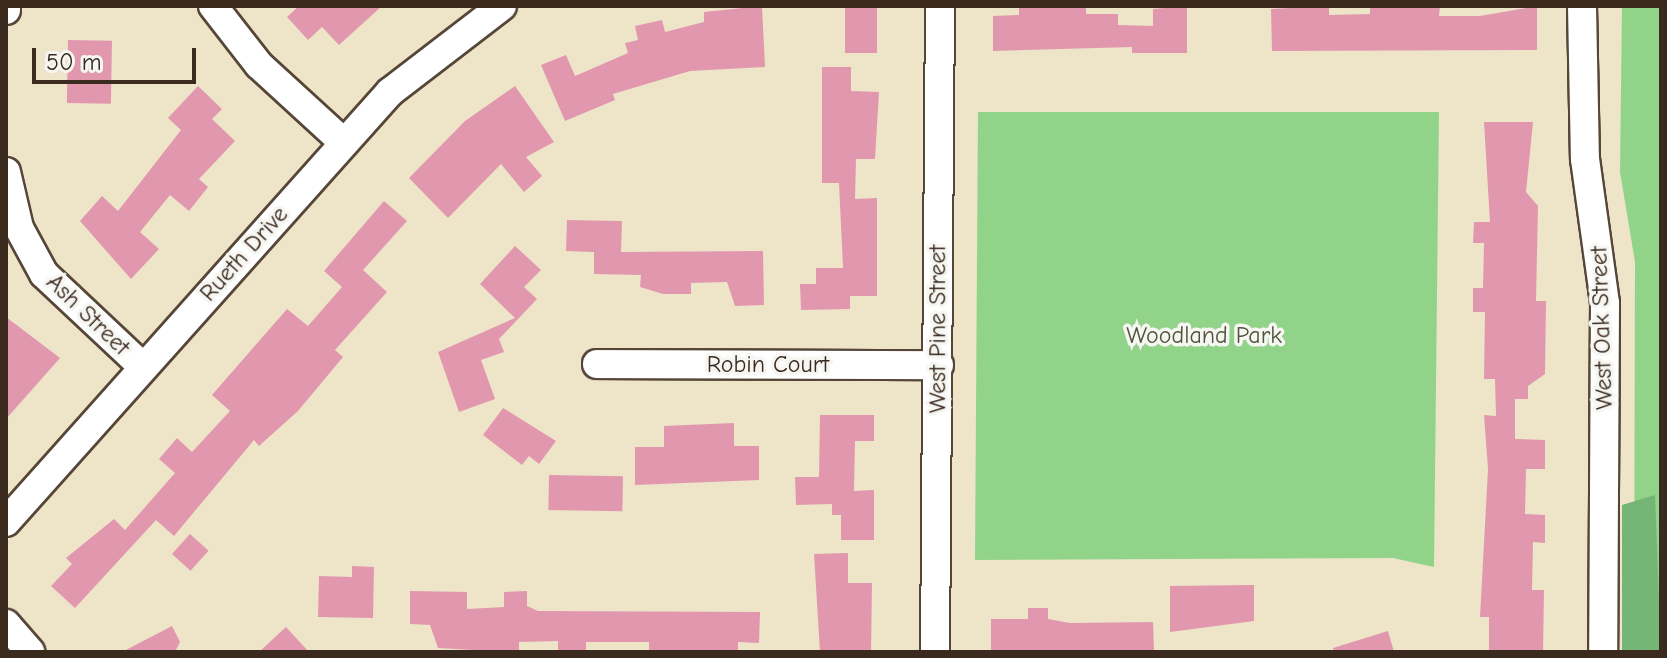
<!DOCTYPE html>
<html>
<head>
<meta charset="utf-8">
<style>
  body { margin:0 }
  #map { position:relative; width:1667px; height:658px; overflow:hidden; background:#eee4c8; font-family:"Comic Neue",sans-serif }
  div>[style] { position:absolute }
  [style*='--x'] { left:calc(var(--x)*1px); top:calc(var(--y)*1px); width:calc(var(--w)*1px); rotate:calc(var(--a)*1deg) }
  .green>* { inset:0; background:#92d38a }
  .forest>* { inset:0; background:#75b576 }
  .building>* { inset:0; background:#e198af; transform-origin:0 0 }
  .roads { filter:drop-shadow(2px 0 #564638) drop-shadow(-2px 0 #564638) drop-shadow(0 2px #564638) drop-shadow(0 -2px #564638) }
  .minor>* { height:28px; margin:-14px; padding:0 14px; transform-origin:14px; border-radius:14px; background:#fff }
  span { translate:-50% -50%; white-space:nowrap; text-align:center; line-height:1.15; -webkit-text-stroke:7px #f6f6f2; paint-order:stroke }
  .street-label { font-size:24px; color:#3b2a1e }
  .park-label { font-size:24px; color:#515439 }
  .frame { position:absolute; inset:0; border:8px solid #3b2a1e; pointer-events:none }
  .scale { position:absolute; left:32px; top:48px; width:164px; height:36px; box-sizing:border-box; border:4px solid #3b2a1e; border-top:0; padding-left:10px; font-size:24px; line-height:28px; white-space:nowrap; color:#3b2a1e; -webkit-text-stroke:6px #f6f6f2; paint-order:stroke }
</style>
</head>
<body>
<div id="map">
  <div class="green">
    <i style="clip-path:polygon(1622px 6px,1661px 6px,1661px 652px,1634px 652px,1635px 262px,1620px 172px)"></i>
    <i style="clip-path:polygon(978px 112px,1439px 112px,1434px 567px,1393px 558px,975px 560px)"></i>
  </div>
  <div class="forest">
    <i style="clip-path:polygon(1655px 495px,1661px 652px,1622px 652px,1622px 505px)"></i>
  </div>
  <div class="building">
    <i style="clip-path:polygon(299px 6px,382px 6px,339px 45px,322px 27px,308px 40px,287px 17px)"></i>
    <i style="clip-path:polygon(762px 6px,765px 67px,690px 71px,613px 94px,615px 100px,565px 121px,541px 65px,566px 55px,575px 76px,628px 53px,625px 43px,638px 40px,635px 26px,662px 20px,665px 32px,704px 22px,704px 12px)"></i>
    <i style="left:845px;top:6px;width:32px;height:47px"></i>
    <i style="clip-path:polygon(1019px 6px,1086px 6px,1086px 14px,1118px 14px,1118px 25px,1153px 26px,1153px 9px,1187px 6px,1187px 53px,1132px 53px,1132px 47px,993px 51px,993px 16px,1019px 15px)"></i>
    <i style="clip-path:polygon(1329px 6px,1329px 15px,1370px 14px,1370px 6px,1440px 6px,1439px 16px,1480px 16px,1537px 6px,1537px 50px,1272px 51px,1271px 9px)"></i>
    <i style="left:68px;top:40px;width:44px;height:63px;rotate:1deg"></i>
    <i style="clip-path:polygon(822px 67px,851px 67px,851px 91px,879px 92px,875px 159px,856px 159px,855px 199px,877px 198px,877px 296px,850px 296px,850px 309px,801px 310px,800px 284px,816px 284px,816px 268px,843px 268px,839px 183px,822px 183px)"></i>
    <i style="clip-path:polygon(198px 86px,222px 109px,212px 119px,235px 141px,199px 179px,208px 187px,189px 211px,170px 195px,140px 232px,159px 249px,131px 279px,80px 221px,102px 196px,118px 211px,181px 130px,168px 118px)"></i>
    <i style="clip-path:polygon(515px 86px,554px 142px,526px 157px,542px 176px,524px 192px,501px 164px,448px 218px,409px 178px,465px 121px)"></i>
    <i style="clip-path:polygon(1484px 122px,1533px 122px,1526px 192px,1538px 206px,1536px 301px,1546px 301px,1545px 374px,1528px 386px,1528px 399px,1515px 399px,1515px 439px,1545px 440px,1545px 469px,1526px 469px,1525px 514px,1545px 515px,1545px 543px,1533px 542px,1532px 590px,1544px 590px,1543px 652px,1489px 652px,1489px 617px,1480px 617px,1488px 469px,1484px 415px,1496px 416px,1495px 379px,1484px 379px,1485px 312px,1473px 312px,1473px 288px,1483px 288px,1484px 243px,1473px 243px,1474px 222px,1490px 222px)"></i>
    <i style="clip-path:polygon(384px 201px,407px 221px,363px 270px,387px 292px,335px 350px,343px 357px,298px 411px,259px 446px,254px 440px,174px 536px,156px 520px,75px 608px,51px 586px,72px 564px,66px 558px,114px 519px,125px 530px,175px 473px,159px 459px,177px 438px,192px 452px,230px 411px,212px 395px,287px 309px,308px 326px,342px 287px,324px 271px)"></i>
    <i style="clip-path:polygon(567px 220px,622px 221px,621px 252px,763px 251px,764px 305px,735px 306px,727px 282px,691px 283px,691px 294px,663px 294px,640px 287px,641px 275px,594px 274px,594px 252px,566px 251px)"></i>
    <i style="clip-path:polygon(515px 246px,541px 270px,524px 287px,537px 299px,499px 339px,504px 352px,481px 360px,495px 399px,459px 412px,438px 352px,515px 318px,480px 284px)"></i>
    <i style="clip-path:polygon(6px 317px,60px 358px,6px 419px)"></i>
    <i style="clip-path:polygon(503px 408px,556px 441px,539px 464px,529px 456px,522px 465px,483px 435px)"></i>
    <i style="clip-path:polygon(820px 415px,874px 415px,874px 441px,855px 441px,854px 491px,874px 490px,874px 540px,841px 540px,841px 515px,832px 515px,832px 504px,796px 505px,795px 477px,819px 477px)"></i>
    <i style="clip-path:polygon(734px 423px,734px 446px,759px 446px,759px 480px,635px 485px,635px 447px,664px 447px,664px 426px)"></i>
    <i style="left:549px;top:475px;width:74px;height:35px;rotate:1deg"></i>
    <i style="left:190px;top:534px;width:25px;height:27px;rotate:42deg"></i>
    <i style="clip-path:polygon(848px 553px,848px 583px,872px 583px,871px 652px,820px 652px,814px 554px)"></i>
    <i style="clip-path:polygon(352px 566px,374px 567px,373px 618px,318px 617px,319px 576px,352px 577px)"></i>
    <i style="clip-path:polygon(1254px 585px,1254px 621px,1170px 632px,1170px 586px)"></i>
    <i style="clip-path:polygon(410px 591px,467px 592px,467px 609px,504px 607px,504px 592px,527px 591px,527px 606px,538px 611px,760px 612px,759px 643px,738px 642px,738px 652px,649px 652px,649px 642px,586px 642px,586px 652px,558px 652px,558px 641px,519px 642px,519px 650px,509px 652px,438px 648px,430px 625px,410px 624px)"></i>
    <i style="clip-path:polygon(1028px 608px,1048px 608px,1048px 619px,1070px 623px,1153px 622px,1154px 652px,991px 652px,991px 619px,1028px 619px)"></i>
    <i style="clip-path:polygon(172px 626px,180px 642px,175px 652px,122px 652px)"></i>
    <i style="clip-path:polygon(286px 627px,309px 652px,259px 652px)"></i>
    <i style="clip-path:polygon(1388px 631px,1394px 652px,1334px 652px,1333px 648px)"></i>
  </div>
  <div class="roads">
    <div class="minor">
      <i style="--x:213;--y:6;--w:75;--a:52.1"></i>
      <i style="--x:259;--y:65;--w:115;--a:42.5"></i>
      <i style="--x:1582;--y:6;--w:153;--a:88.9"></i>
      <i style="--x:1585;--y:159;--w:145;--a:82.1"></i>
      <i style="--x:1605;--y:303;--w:349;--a:90.3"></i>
      <i style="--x:6;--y:10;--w:4;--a:-90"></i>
      <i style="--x:6;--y:172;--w:57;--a:76.9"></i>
      <i style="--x:19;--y:228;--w:52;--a:61.5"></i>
      <i style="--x:44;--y:274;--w:136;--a:43.2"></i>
      <i style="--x:597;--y:364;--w:342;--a:0.2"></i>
      <i style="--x:6;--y:522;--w:577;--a:-48.23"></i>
      <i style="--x:390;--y:92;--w:141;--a:-37.5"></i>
      <i style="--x:6;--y:624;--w:37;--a:49"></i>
      <i style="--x:935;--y:652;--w:646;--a:-89.56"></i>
    </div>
  </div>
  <div class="street-label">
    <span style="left:244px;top:254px;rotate:-48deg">Rueth Drive</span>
    <span style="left:88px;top:315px;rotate:44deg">Ash Street</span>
    <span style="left:1602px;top:328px;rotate:-92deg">West Oak Street</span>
    <span style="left:938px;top:329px;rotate:-90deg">West Pine Street</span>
    <span style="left:768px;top:365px">Robin Court</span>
  </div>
  <div class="park-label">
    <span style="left:1204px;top:336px">Woodland Park</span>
  </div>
  <div class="frame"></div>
  <div class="scale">50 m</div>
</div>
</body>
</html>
